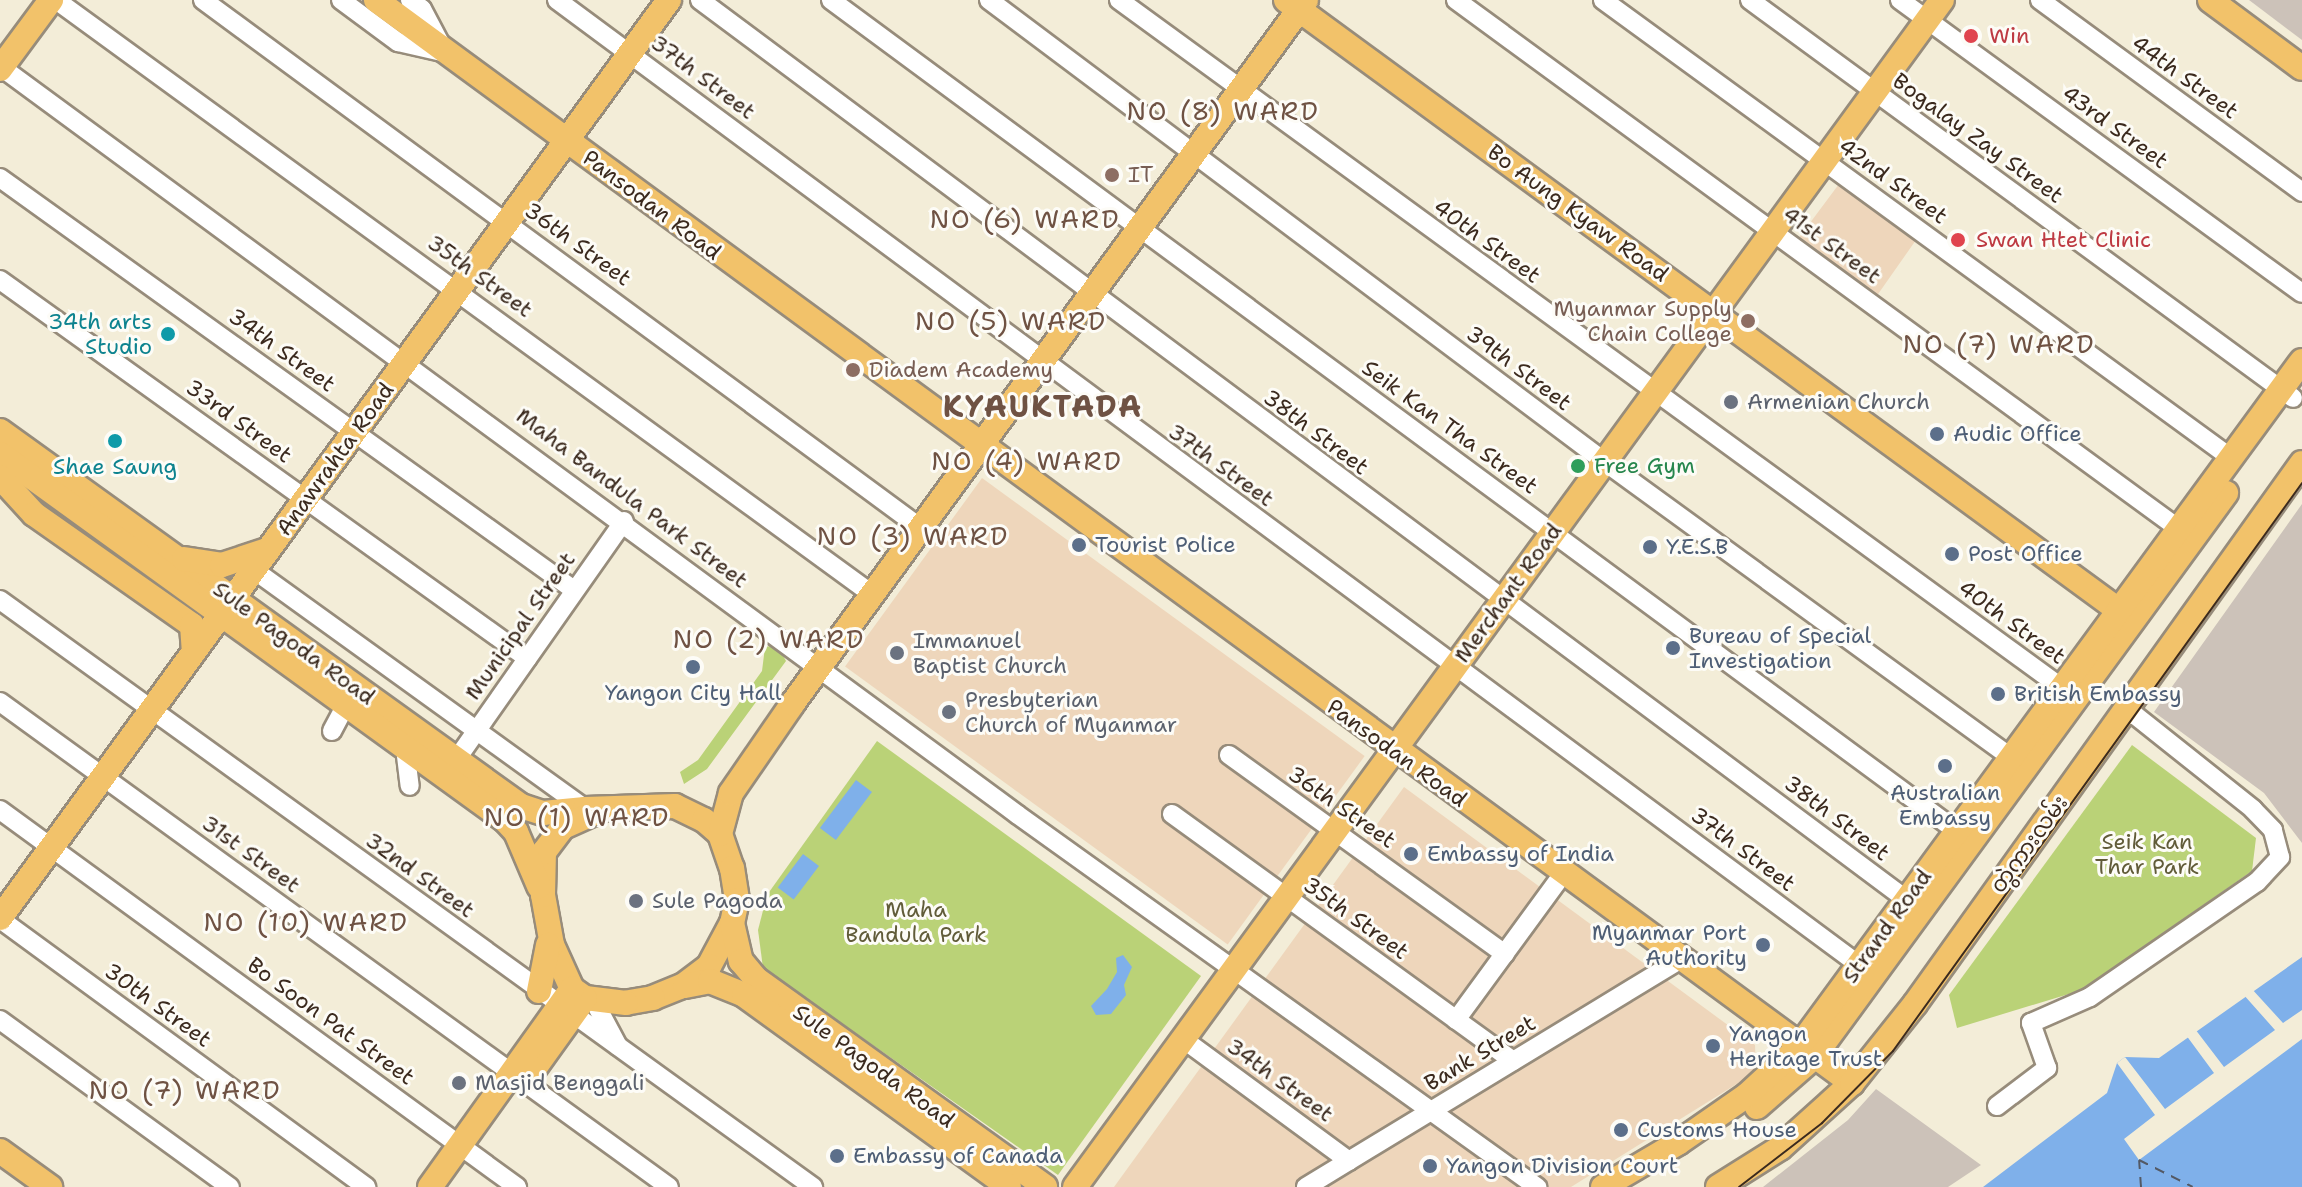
<!DOCTYPE html>
<html>
<head>
<meta charset="utf-8">
<style>
  body { margin:0 }
  #map { position:relative; width:2302px; height:1187px; overflow:hidden; background:#f3edd8; font-family:"Shantell Sans","Noto Sans Myanmar",sans-serif }
  div>[style] { position:absolute }
  [style*='--x'] { left:calc(var(--x)*1px); top:calc(var(--y)*1px); width:calc(var(--w)*1px); rotate:calc(var(--a)*1deg) }
  .built>* { inset:0; background:#eed6bb; transform-origin:0 0 }
  .industrial>* { inset:0; background:#ccc2b9 }
  .green>* { inset:0; background:#bad277 }
  .water>* { inset:0; background:#7fb0ea; transform-origin:0 0 }
  .pier>* { inset:0; background:#f3edd8 }
  .ferry>* { height:2px; margin-top:-1px; transform-origin:0; background:repeating-linear-gradient(90deg,#535965 0 10px,transparent 0 18px) }
  .roads { filter:drop-shadow(2px 0 #978c7b) drop-shadow(-2px 0 #978c7b) drop-shadow(0 2px #978c7b) drop-shadow(0 -2px #978c7b) }
  .minor>* { height:18px; margin:-9px; padding:0 9px; transform-origin:9px; border-radius:9px; background:#fff }
  .major>* { height:24px; margin:-12px; padding:0 12px; transform-origin:12px; border-radius:12px; background:#f2c26a }
  .tram>* { height:2px; margin:-1px; padding:0 1px; transform-origin:1px; border-radius:1px; background:#3b2a1e }
  .dots>* { width:22px; height:22px; translate:-50% -50%; box-sizing:border-box; border:4px solid #fdfcf7; border-radius:50% }
  span { translate:-50% -50%; white-space:nowrap; text-align:center; line-height:1.15; -webkit-text-stroke:6px #fdfcf7; paint-order:stroke }
  .health-label { font-size:22px; color:#be3a42 }
  .left { translate:0 -50%; text-align:left }
  .street-label { font-size:22px; color:#3b2a1e }
  .education-label { font-size:22px; color:#785e54 }
  .right { translate:-100% -50%; text-align:right }
  .culture-label { font-size:22px; color:#0d838f }
  .worship-label { font-size:22px; color:#5b616d }
  .service-label { font-size:22px; color:#4e5e75 }
  .leisure-label { font-size:22px; color:#27864d }
  .park-label { font-size:22px; color:#615c39 }
  .quarter-label { font-size:26px; color:#6f5243; letter-spacing:2px }
  .district-label { font-size:30px; color:#6f5243; font-weight:700; letter-spacing:2px }
</style>
</head>
<body>
<div id="map">
  <div class="built">
    <i style="clip-path:polygon(1839px 184px,1916px 240px,1876px 297px,2170px 510px,2158px 525px,1798px 239px)"></i>
    <i style="left:982px;top:478px;width:473px;height:233px;rotate:36deg"></i>
    <i style="clip-path:polygon(1404px 787px,1755px 1045px,1756px 1072px,1571px 1187px,1114px 1187px)"></i>
  </div>
  <div class="industrial">
    <i style="clip-path:polygon(2249px 0,2302px 0,2302px 40px)"></i>
    <i style="clip-path:polygon(2302px 504px,2302px 843px,2264px 793px,2154px 712px)"></i>
    <i style="clip-path:polygon(1876px 1089px,1981px 1165px,1948px 1187px,1763px 1187px,1848px 1120px)"></i>
  </div>
  <div class="green">
    <i style="clip-path:polygon(777px 645px,786px 661px,707px 769px,684px 784px,680px 772px,698px 760px,762px 671px,765px 647px)"></i>
    <i style="clip-path:polygon(877px 741px,1201px 976px,1058px 1175px,763px 968px,758px 930px,767px 895px)"></i>
    <i style="clip-path:polygon(2132px 745px,2256px 838px,2252px 871px,2082px 990px,1957px 1028px,1949px 995px)"></i>
  </div>
  <div class="water">
    <i style="left:856px;top:780px;width:20px;height:60px;rotate:37deg"></i>
    <i style="left:803px;top:854px;width:20px;height:42px;rotate:37deg"></i>
    <i style="clip-path:polygon(1123px 955px,1132px 967px,1124px 985px,1126px 995px,1111px 1014px,1096px 1015px,1091px 1006px,1107px 989px,1117px 972px,1116px 958px)"></i>
    <i style="clip-path:polygon(2302px 957px,2302px 1187px,1983px 1187px,2107px 1093px,2117px 1063px,2125px 1057px,2159px 1058px)"></i>
  </div>
  <div class="pier">
    <i style="clip-path:polygon(2251px 988px,2283px 1023px,2302px 1010px,2302px 1039px,2139px 1160px,2124px 1139px,2155px 1115px,2117px 1063px,2125px 1057px,2165px 1109px,2214px 1073px,2186px 1035px,2195px 1029px,2224px 1067px,2275px 1030px,2243px 994px)"></i>
  </div>
  <div class="ferry">
    <i style="--x:2141;--y:1187;--w:27;--a:-94"></i>
    <i style="--x:2139;--y:1160;--w:60;--a:26.6"></i>
  </div>
  <div class="roads">
    <div class="minor">
      <i style="--x:56;--y:0;--w:1011;--a:36.06"></i>
      <i style="--x:203;--y:0;--w:893;--a:36.34"></i>
      <i style="--x:341;--y:0;--w:71;--a:36.4"></i>
      <i style="--x:398;--y:42;--w:45;--a:12.8"></i>
      <i style="--x:410;--y:0;--w:15;--a:37"></i>
      <i style="--x:422;--y:9;--w:43;--a:62.2"></i>
      <i style="--x:557;--y:0;--w:1621;--a:36.54"></i>
      <i style="--x:700;--y:0;--w:1506;--a:36.71"></i>
      <i style="--x:831;--y:0;--w:1411;--a:36.44"></i>
      <i style="--x:989;--y:0;--w:770;--a:36.87"></i>
      <i style="--x:1605;--y:462;--w:513;--a:36.04"></i>
      <i style="--x:1119;--y:0;--w:1167;--a:36.11"></i>
      <i style="--x:1456;--y:0;--w:896;--a:36.19"></i>
      <i style="--x:1603;--y:0;--w:777;--a:36.1"></i>
      <i style="--x:1750;--y:0;--w:673;--a:36.24"></i>
      <i style="--x:1900;--y:0;--w:497;--a:36.1"></i>
      <i style="--x:2040;--y:0;--w:325;--a:36.2"></i>
      <i style="--x:1;--y:67;--w:1262;--a:36.33"></i>
      <i style="--x:1018;--y:815;--w:639;--a:35.63"></i>
      <i style="--x:0;--y:178;--w:707;--a:35.67"></i>
      <i style="--x:0;--y:280;--w:649;--a:35.65"></i>
      <i style="--x:254;--y:570;--w:408;--a:35.8"></i>
      <i style="--x:0;--y:600;--w:1003;--a:35.83"></i>
      <i style="--x:0;--y:702;--w:826;--a:35.94"></i>
      <i style="--x:332;--y:731;--w:30;--a:-62"></i>
      <i style="--x:405;--y:748;--w:38;--a:83"></i>
      <i style="--x:1229;--y:755;--w:340;--a:35.8"></i>
      <i style="--x:456;--y:760;--w:292;--a:-54.9"></i>
      <i style="--x:0;--y:810;--w:640;--a:36.1"></i>
      <i style="--x:1172;--y:814;--w:421;--a:35.9"></i>
      <i style="--x:0;--y:919;--w:454;--a:36.2"></i>
      <i style="--x:595;--y:1003;--w:49;--a:61.9"></i>
      <i style="--x:0;--y:1020;--w:284;--a:36"></i>
      <i style="--x:1456;--y:1020;--w:181;--a:-53.8"></i>
      <i style="--x:1183;--y:1039;--w:206;--a:36.3"></i>
      <i style="--x:1997;--y:1106;--w:63;--a:-37.2"></i>
      <i style="--x:2047;--y:1068;--w:48;--a:-109.6"></i>
      <i style="--x:2031;--y:1023;--w:64;--a:-23.8"></i>
      <i style="--x:2090;--y:997;--w:203;--a:-34.6"></i>
      <i style="--x:2257;--y:882;--w:34;--a:-47"></i>
      <i style="--x:2280;--y:857;--w:28;--a:-105"></i>
      <i style="--x:2273;--y:830;--w:29;--a:-134"></i>
      <i style="--x:2253;--y:809;--w:151;--a:-141.5"></i>
      <i style="--x:2135;--y:715;--w:12;--a:-175"></i>
      <i style="--x:1306;--y:1187;--w:437;--a:-31.3"></i>
    </div>
    <div class="major">
      <i style="--x:376;--y:0;--w:1831;--a:36.27"></i>
      <i style="--x:1286;--y:0;--w:1049;--a:36.24"></i>
      <i style="--x:2210;--y:0;--w:114;--a:36.5"></i>
      <i style="--x:0;--y:69;--w:86;--a:-53.5"></i>
      <i style="--x:0;--y:431;--w:642;--a:35.75"></i>
      <i style="--x:521;--y:806;--w:23;--a:18"></i>
      <i style="--x:543;--y:813;--w:42;--a:-5.4"></i>
      <i style="--x:585;--y:809;--w:90;--a:-1.9"></i>
      <i style="--x:675;--y:806;--w:32;--a:26"></i>
      <i style="--x:704;--y:820;--w:21;--a:41"></i>
      <i style="--x:720;--y:834;--w:36;--a:71"></i>
      <i style="--x:732;--y:868;--w:32;--a:81"></i>
      <i style="--x:737;--y:900;--w:24;--a:102"></i>
      <i style="--x:732;--y:923;--w:49;--a:118.1"></i>
      <i style="--x:709;--y:966;--w:34;--a:143"></i>
      <i style="--x:682;--y:986;--w:31;--a:158"></i>
      <i style="--x:653;--y:998;--w:27;--a:170"></i>
      <i style="--x:626;--y:1003;--w:41;--a:-173"></i>
      <i style="--x:585;--y:998;--w:16;--a:-145"></i>
      <i style="--x:572;--y:989;--w:48;--a:-114.4"></i>
      <i style="--x:552;--y:945;--w:51;--a:-100.2"></i>
      <i style="--x:543;--y:895;--w:43;--a:-88.7"></i>
      <i style="--x:544;--y:852;--w:31;--a:-53"></i>
      <i style="--x:563;--y:827;--w:44;--a:-24.2"></i>
      <i style="--x:0;--y:454;--w:624;--a:35.93"></i>
      <i style="--x:505;--y:820;--w:16;--a:47"></i>
      <i style="--x:516;--y:832;--w:59;--a:66.9"></i>
      <i style="--x:0;--y:477;--w:50;--a:47.4"></i>
      <i style="--x:34;--y:514;--w:193;--a:35.1"></i>
      <i style="--x:192;--y:625;--w:27;--a:86"></i>
      <i style="--x:184;--y:559;--w:38;--a:9"></i>
      <i style="--x:222;--y:565;--w:47;--a:-18.4"></i>
      <i style="--x:720;--y:834;--w:42;--a:-75"></i>
      <i style="--x:731;--y:793;--w:109;--a:-55.4"></i>
      <i style="--x:793;--y:703;--w:870;--a:-53.88"></i>
      <i style="--x:0;--y:918;--w:1136;--a:-53.92"></i>
      <i style="--x:732;--y:923;--w:39;--a:77"></i>
      <i style="--x:741;--y:961;--w:23;--a:50"></i>
      <i style="--x:756;--y:979;--w:356;--a:35.7"></i>
      <i style="--x:685;--y:986;--w:25;--a:-11"></i>
      <i style="--x:710;--y:981;--w:37;--a:22"></i>
      <i style="--x:744;--y:995;--w:327;--a:35.9"></i>
      <i style="--x:539;--y:991;--w:47;--a:-78.9"></i>
      <i style="--x:534;--y:1069;--w:87;--a:-54.3"></i>
      <i style="--x:1757;--y:1107;--w:74;--a:-41.2"></i>
      <i style="--x:1813;--y:1058;--w:700;--a:-53.83"></i>
      <i style="--x:0;--y:1151;--w:62;--a:35.8"></i>
      <i style="--x:430;--y:1187;--w:244;--a:-54.4"></i>
      <i style="--x:1075;--y:1187;--w:1470;--a:-53.86"></i>
      <i style="--x:1603;--y:1187;--w:87;--a:-30.4"></i>
      <i style="--x:1678;--y:1143;--w:84;--a:-34.8"></i>
      <i style="--x:1747;--y:1095;--w:69;--a:-42.7"></i>
      <i style="--x:1798;--y:1048;--w:852;--a:-53.74"></i>
      <i style="--x:1718;--y:1187;--w:73;--a:-32.2"></i>
      <i style="--x:1780;--y:1148;--w:97;--a:-42.1"></i>
      <i style="--x:1852;--y:1083;--w:101;--a:-51.4"></i>
      <i style="--x:1915;--y:1004;--w:665;--a:-54.42"></i>
    </div>
  </div>
  <div class="tram">
    <i style="--x:1739;--y:1187;--w:105;--a:-37.6"></i>
    <i style="--x:1822;--y:1123;--w:101;--a:-45.4"></i>
    <i style="--x:1893;--y:1051;--w:700;--a:-54.24"></i>
  </div>
  <div class="dots">
    <i style="left:1971px;top:36px;background:#e0444e"></i>
    <i style="left:1112px;top:175px;background:#8d6e63"></i>
    <i style="left:1958px;top:240px;background:#e0444e"></i>
    <i style="left:1748px;top:321px;background:#8d6e63"></i>
    <i style="left:168px;top:334px;background:#0f9aa8"></i>
    <i style="left:853px;top:370px;background:#8d6e63"></i>
    <i style="left:1731px;top:402px;background:#6b7280"></i>
    <i style="left:1937px;top:434px;background:#5c6f8a"></i>
    <i style="left:115px;top:441px;background:#0f9aa8"></i>
    <i style="left:1578px;top:466px;background:#2e9e5b"></i>
    <i style="left:1079px;top:545px;background:#5c6f8a"></i>
    <i style="left:1650px;top:547px;background:#5c6f8a"></i>
    <i style="left:1952px;top:554px;background:#5c6f8a"></i>
    <i style="left:1673px;top:648px;background:#5c6f8a"></i>
    <i style="left:897px;top:653px;background:#6b7280"></i>
    <i style="left:693px;top:667px;background:#5c6f8a"></i>
    <i style="left:1998px;top:694px;background:#5c6f8a"></i>
    <i style="left:949px;top:712px;background:#6b7280"></i>
    <i style="left:1945px;top:766px;background:#5c6f8a"></i>
    <i style="left:1411px;top:854px;background:#5c6f8a"></i>
    <i style="left:636px;top:901px;background:#6b7280"></i>
    <i style="left:1763px;top:945px;background:#5c6f8a"></i>
    <i style="left:1713px;top:1046px;background:#5c6f8a"></i>
    <i style="left:459px;top:1083px;background:#6b7280"></i>
    <i style="left:1621px;top:1130px;background:#5c6f8a"></i>
    <i style="left:837px;top:1156px;background:#5c6f8a"></i>
    <i style="left:1430px;top:1166px;background:#5c6f8a"></i>
  </div>
  <div class="health-label">
    <span class="left" style="left:1989px;top:36px">Win</span>
    <span class="left" style="left:1976px;top:240px">Swan Htet Clinic</span>
  </div>
  <div class="street-label">
    <span style="left:703px;top:77px;rotate:37deg">37th Street</span>
    <span style="left:2185px;top:77px;rotate:36deg">44th Street</span>
    <span style="left:2115px;top:127px;rotate:36deg">43rd Street</span>
    <span style="left:1978px;top:138px;rotate:36deg">Bogalay Zay Street</span>
    <span style="left:1893px;top:181px;rotate:36deg">42nd Street</span>
    <span style="left:652px;top:205px;rotate:37deg">Pansodan Road</span>
    <span style="left:1578px;top:213px;rotate:36deg">Bo Aung Kyaw Road</span>
    <span style="left:1487px;top:241px;rotate:36deg">40th Street</span>
    <span style="left:578px;top:244px;rotate:36deg">36th Street</span>
    <span style="left:1832px;top:245px;rotate:36deg">41st Street</span>
    <span style="left:480px;top:276px;rotate:36deg">35th Street</span>
    <span style="left:282px;top:350px;rotate:36deg">34th Street</span>
    <span style="left:1519px;top:368px;rotate:37deg">39th Street</span>
    <span style="left:239px;top:421px;rotate:36deg">33rd Street</span>
    <span style="left:1450px;top:427px;rotate:36deg">Seik Kan Tha Street</span>
    <span style="left:1316px;top:432px;rotate:37deg">38th Street</span>
    <span style="left:335px;top:459px;rotate:-54deg">Anawrahta Road</span>
    <span style="left:1221px;top:465px;rotate:36deg">37th Street</span>
    <span style="left:632px;top:498px;rotate:37deg">Maha Bandula Park Street</span>
    <span style="left:1508px;top:593px;rotate:-54deg">Merchant Road</span>
    <span style="left:2012px;top:622px;rotate:36deg">40th Street</span>
    <span style="left:520px;top:626px;rotate:-55deg">Municipal Street</span>
    <span style="left:294px;top:643px;rotate:36deg">Sule Pagoda Road</span>
    <span style="left:1397px;top:753px;rotate:36deg">Pansodan Road</span>
    <span style="left:1342px;top:807px;rotate:35deg">36th Street</span>
    <span style="left:1837px;top:818px;rotate:37deg">38th Street</span>
    <span style="left:2029px;top:844px;rotate:-54deg">တွဲကားလမ်း</span>
    <span style="left:1743px;top:849px;rotate:37deg">37th Street</span>
    <span style="left:251px;top:854px;rotate:36deg">31st Street</span>
    <span style="left:420px;top:875px;rotate:36deg">32nd Street</span>
    <span style="left:1356px;top:918px;rotate:36deg">35th Street</span>
    <span style="left:1887px;top:926px;rotate:-54deg">Strand Road</span>
    <span style="left:158px;top:1005px;rotate:36deg">30th Street</span>
    <span style="left:331px;top:1021px;rotate:36deg">Bo Soon Pat Street</span>
    <span style="left:1480px;top:1053px;rotate:-31deg">Bank Street</span>
    <span style="left:874px;top:1066px;rotate:36deg">Sule Pagoda Road</span>
    <span style="left:1280px;top:1080px;rotate:36deg">34th Street</span>
  </div>
  <div class="education-label">
    <span class="left" style="left:1128px;top:175px">IT</span>
    <span class="right" style="left:1732px;top:321px">Myanmar Supply<br>Chain College</span>
    <span class="left" style="left:869px;top:370px">Diadem Academy</span>
  </div>
  <div class="culture-label">
    <span class="right" style="left:152px;top:334px">34th arts<br>Studio</span>
    <span style="left:115px;top:467px">Shae Saung</span>
  </div>
  <div class="worship-label">
    <span class="left" style="left:1747px;top:402px">Armenian Church</span>
    <span class="left" style="left:913px;top:653px">Immanuel<br>Baptist Church</span>
    <span class="left" style="left:965px;top:712px">Presbyterian<br>Church of Myanmar</span>
    <span class="left" style="left:652px;top:901px">Sule Pagoda</span>
    <span class="left" style="left:475px;top:1083px">Masjid Benggali</span>
  </div>
  <div class="service-label">
    <span class="left" style="left:1953px;top:434px">Audic Office</span>
    <span class="left" style="left:1095px;top:545px">Tourist Police</span>
    <span class="left" style="left:1666px;top:547px">Y.E.S.B</span>
    <span class="left" style="left:1968px;top:554px">Post Office</span>
    <span class="left" style="left:1689px;top:648px">Bureau of Special<br>Investigation</span>
    <span style="left:693px;top:693px">Yangon City Hall</span>
    <span class="left" style="left:2014px;top:694px">British Embassy</span>
    <span style="left:1945px;top:805px">Australian<br>Embassy</span>
    <span class="left" style="left:1427px;top:854px">Embassy of India</span>
    <span class="right" style="left:1747px;top:945px">Myanmar Port<br>Authority</span>
    <span class="left" style="left:1729px;top:1046px">Yangon<br>Heritage Trust</span>
    <span class="left" style="left:1637px;top:1130px">Customs House</span>
    <span class="left" style="left:853px;top:1156px">Embassy of Canada</span>
    <span class="left" style="left:1446px;top:1166px">Yangon Division Court</span>
  </div>
  <div class="leisure-label">
    <span class="left" style="left:1594px;top:466px">Free Gym</span>
  </div>
  <div class="park-label">
    <span style="left:2147px;top:854px">Seik Kan<br>Thar Park</span>
    <span style="left:916px;top:922px">Maha<br>Bandula Park</span>
  </div>
  <div class="quarter-label">
    <span style="left:1223px;top:111px">NO (8) WARD</span>
    <span style="left:1025px;top:219px">NO (6) WARD</span>
    <span style="left:1011px;top:321px">NO (5) WARD</span>
    <span style="left:1999px;top:344px">NO (7) WARD</span>
    <span style="left:1027px;top:461px">NO (4) WARD</span>
    <span style="left:913px;top:536px">NO (3) WARD</span>
    <span style="left:769px;top:639px">NO (2) WARD</span>
    <span style="left:577px;top:817px">NO (1) WARD</span>
    <span style="left:306px;top:922px">NO (10) WARD</span>
    <span style="left:185px;top:1090px">NO (7) WARD</span>
  </div>
  <div class="district-label">
    <span style="left:1043px;top:407px">KYAUKTADA</span>
  </div>
</div>
</body>
</html>
